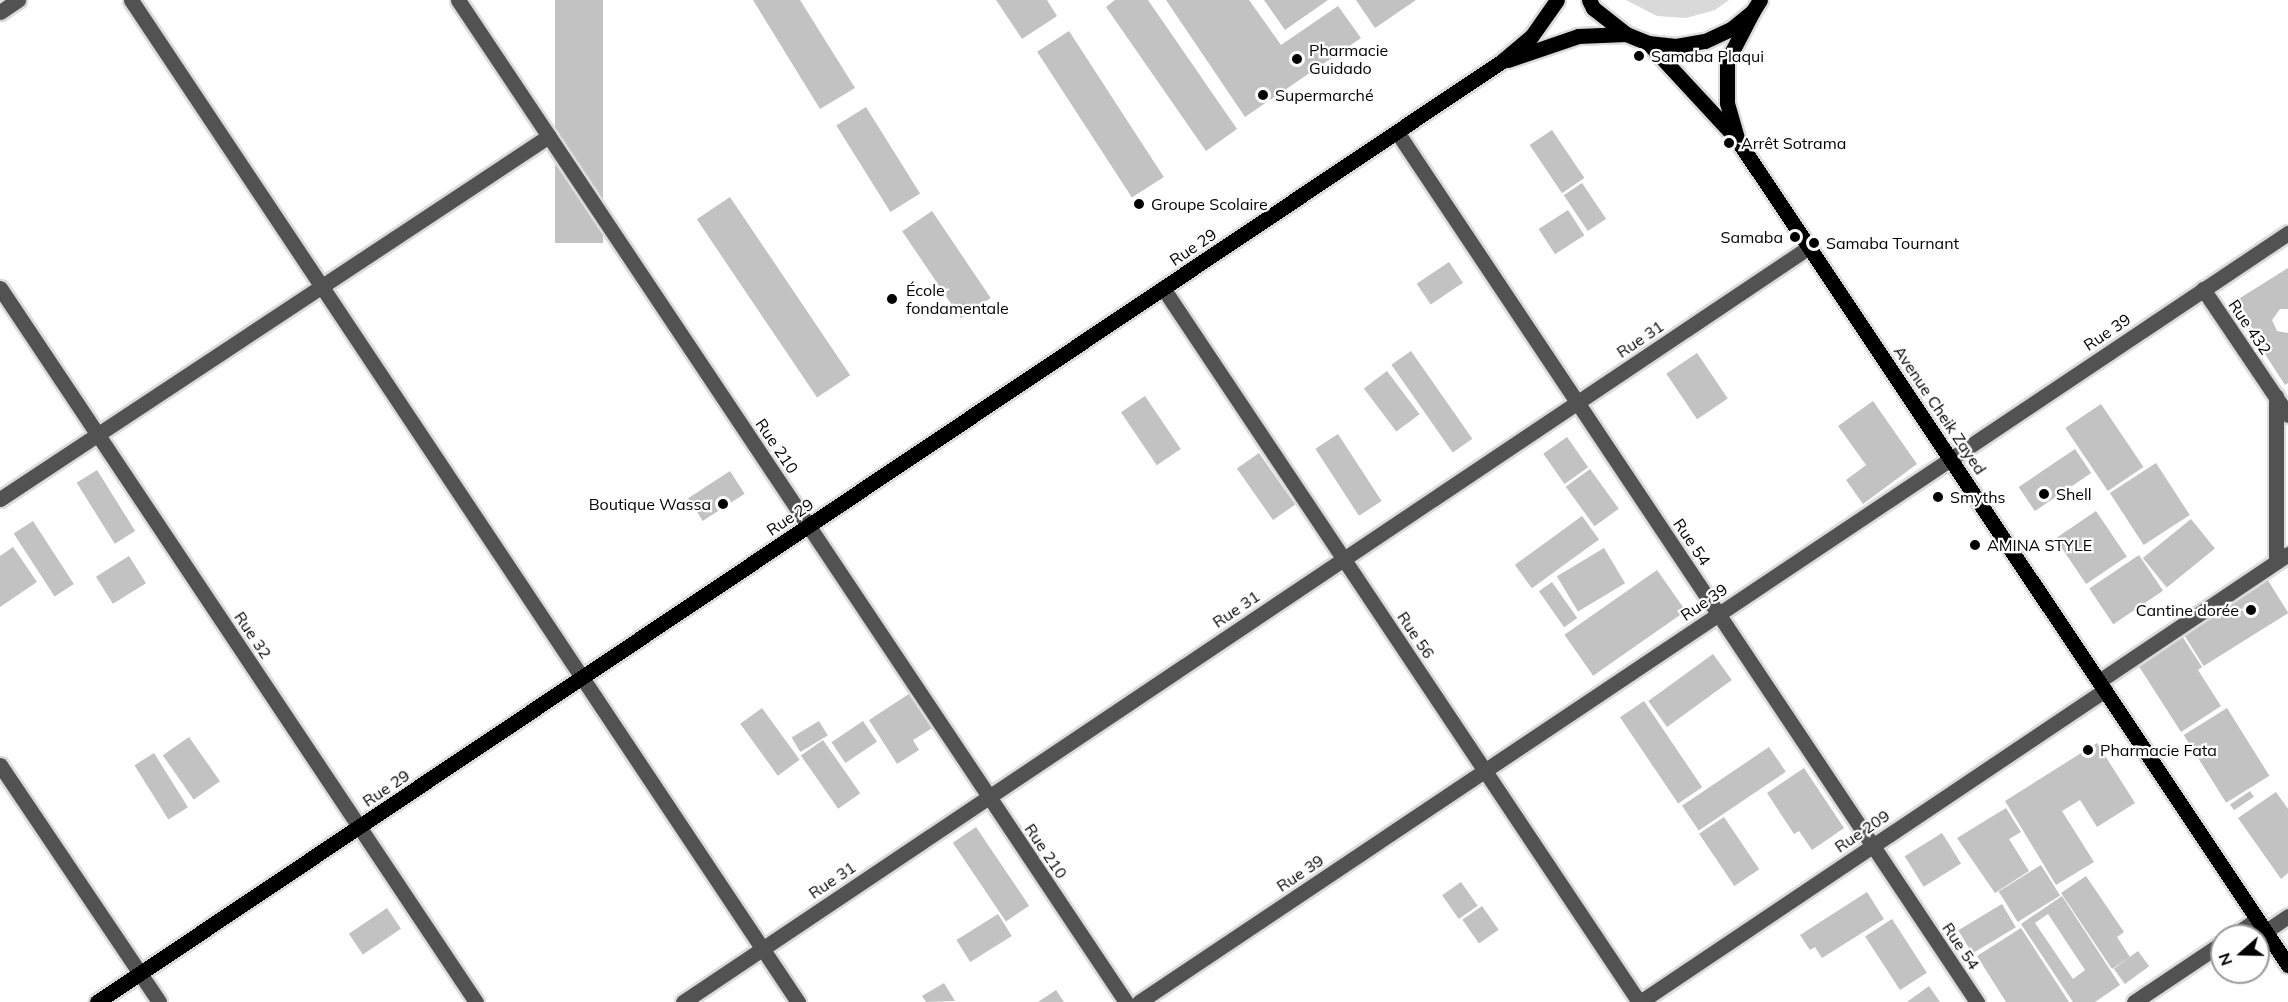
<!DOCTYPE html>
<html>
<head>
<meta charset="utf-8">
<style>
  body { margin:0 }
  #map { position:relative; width:2288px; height:1002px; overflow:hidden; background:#fff; font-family:Mulish,sans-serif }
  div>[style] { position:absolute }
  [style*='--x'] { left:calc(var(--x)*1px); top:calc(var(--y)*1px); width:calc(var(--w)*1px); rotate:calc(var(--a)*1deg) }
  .green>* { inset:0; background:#d9d9d9 }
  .building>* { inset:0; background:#c2c2c2; transform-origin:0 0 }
  .roads { filter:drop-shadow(2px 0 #dbdbdb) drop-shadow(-2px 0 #dbdbdb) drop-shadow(0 2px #dbdbdb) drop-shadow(0 -2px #dbdbdb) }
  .minor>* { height:15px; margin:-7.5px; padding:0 7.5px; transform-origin:7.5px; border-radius:7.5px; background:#525252 }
  .major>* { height:15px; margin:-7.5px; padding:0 7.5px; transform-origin:7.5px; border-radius:7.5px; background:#000 }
  .dots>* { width:16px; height:16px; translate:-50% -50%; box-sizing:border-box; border:3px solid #fff; border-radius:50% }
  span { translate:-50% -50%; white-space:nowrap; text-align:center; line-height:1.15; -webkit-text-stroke:4.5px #fff; paint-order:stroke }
  .poi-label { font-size:16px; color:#000 }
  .left { translate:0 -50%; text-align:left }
  .right { translate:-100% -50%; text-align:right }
  .street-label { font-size:16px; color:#000 }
  .north { position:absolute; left:2210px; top:924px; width:60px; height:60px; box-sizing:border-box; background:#fff; border:2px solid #999; border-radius:50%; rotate:250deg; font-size:16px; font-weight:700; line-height:24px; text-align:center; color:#000 }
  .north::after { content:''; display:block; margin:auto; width:21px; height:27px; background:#000; clip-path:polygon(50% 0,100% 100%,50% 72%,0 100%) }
</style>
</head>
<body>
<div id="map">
  <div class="green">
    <i style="clip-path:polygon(1626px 0,1729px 0,1715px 10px,1686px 18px,1657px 16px)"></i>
  </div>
  <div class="building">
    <i style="left:555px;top:0;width:48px;height:243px"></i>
    <i style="clip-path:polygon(753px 0,800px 0,855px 88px,820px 109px)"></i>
    <i style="clip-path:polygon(996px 0,1047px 0,1057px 16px,1022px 39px)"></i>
    <i style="clip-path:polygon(1115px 0,1148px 0,1237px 129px,1206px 151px,1106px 7px)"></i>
    <i style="clip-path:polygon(1166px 0,1249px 0,1281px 45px,1338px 6px,1361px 38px,1245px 117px)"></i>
    <i style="clip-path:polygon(1264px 0,1328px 0,1285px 30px)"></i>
    <i style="clip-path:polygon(1356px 0,1416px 0,1375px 28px)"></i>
    <i style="left:1069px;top:31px;width:174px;height:38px;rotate:57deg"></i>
    <i style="left:866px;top:107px;width:102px;height:35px;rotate:58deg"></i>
    <i style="left:1552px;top:130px;width:58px;height:27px;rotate:56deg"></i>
    <i style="left:1582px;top:183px;width:43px;height:22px;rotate:56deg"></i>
    <i style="left:730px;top:197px;width:215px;height:40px;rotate:56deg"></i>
    <i style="left:1568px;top:210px;width:30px;height:35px;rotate:57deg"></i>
    <i style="left:932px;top:211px;width:105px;height:36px;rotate:56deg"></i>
    <i style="left:1449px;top:262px;width:25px;height:39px;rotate:56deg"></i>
    <i style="clip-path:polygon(2288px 268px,2288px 309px,2280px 309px,2272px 320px,2277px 331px,2288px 333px,2288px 383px,2285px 385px,2232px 303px)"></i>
    <i style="left:1411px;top:351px;width:107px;height:24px;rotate:55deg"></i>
    <i style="left:1697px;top:353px;width:55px;height:37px;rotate:56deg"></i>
    <i style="left:1387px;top:371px;width:54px;height:29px;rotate:53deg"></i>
    <i style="left:1145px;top:396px;width:64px;height:29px;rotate:56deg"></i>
    <i style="clip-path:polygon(1873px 401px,1917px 464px,1863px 504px,1846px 480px,1866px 465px,1838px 426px)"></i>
    <i style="left:2101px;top:404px;width:76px;height:43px;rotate:56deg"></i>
    <i style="left:1338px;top:434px;width:80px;height:27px;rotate:57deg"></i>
    <i style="left:1567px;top:437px;width:37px;height:29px;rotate:55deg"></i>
    <i style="left:2075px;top:449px;width:29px;height:68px;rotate:56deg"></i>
    <i style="left:1259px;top:453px;width:63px;height:27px;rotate:55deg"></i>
    <i style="left:2156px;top:463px;width:62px;height:55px;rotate:57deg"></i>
    <i style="left:1590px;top:469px;width:49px;height:30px;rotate:54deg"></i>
    <i style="left:97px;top:470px;width:72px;height:24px;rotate:58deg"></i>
    <i style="left:730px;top:471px;width:27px;height:50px;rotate:57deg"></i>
    <i style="left:2096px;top:511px;width:55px;height:49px;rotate:56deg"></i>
    <i style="left:1582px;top:516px;width:29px;height:83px;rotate:54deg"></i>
    <i style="left:2191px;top:519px;width:38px;height:62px;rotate:51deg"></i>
    <i style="left:33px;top:521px;width:75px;height:23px;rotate:57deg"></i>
    <i style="clip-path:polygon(13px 547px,37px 582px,0 607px,0 556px)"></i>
    <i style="left:1604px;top:548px;width:41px;height:55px;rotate:59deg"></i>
    <i style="left:2139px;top:555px;width:43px;height:60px;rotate:56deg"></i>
    <i style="left:129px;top:556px;width:32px;height:39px;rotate:58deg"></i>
    <i style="left:1657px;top:570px;width:50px;height:113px;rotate:55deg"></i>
    <i style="left:2264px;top:574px;width:46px;height:100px;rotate:58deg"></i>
    <i style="left:1552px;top:582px;width:44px;height:16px;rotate:55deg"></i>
    <i style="clip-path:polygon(2182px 636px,2202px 667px,2198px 670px,2221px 706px,2181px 732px,2138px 665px)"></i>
    <i style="left:1713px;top:654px;width:32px;height:80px;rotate:54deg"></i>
    <i style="clip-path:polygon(912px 692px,934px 727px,913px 740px,919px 750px,897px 764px,869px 720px)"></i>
    <i style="left:1644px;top:701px;width:104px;height:29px;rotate:56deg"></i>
    <i style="left:762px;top:708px;width:64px;height:27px;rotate:54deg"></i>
    <i style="left:2227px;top:708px;width:80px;height:51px;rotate:58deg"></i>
    <i style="left:819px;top:721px;width:17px;height:32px;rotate:59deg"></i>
    <i style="left:863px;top:721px;width:25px;height:38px;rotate:56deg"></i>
    <i style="left:189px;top:737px;width:54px;height:32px;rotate:55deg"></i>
    <i style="left:823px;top:740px;width:65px;height:27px;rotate:55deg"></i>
    <i style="clip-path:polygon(2097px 743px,2135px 803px,2097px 827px,2080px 800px,2062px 811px,2094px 862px,2056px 885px,2005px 801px)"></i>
    <i style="left:1769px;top:747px;width:30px;height:105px;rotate:56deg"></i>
    <i style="left:154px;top:753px;width:64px;height:23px;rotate:58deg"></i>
    <i style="clip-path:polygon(1804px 768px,1844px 828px,1812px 850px,1799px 831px,1794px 834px,1767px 793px)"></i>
    <i style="left:2250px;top:791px;width:7px;height:24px;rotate:56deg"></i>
    <i style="clip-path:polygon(2276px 792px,2288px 809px,2288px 873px,2281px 879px,2238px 818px)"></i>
    <i style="clip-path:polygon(2006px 808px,2021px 832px,2009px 839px,2029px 871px,1995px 893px,1957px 838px)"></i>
    <i style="left:1724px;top:817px;width:63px;height:30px;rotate:56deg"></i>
    <i style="left:976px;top:827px;width:95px;height:28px;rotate:56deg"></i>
    <i style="left:1942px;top:833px;width:36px;height:44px;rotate:58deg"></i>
    <i style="left:2041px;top:865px;width:36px;height:50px;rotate:58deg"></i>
    <i style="clip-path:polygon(2086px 876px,2124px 932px,2117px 937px,2130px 957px,2112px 969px,2061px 893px)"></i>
    <i style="left:1461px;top:882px;width:29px;height:23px;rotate:55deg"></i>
    <i style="clip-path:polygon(1867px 892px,1884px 919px,1822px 958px,1815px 947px,1810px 950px,1800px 935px)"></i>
    <i style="clip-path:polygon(evenodd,2062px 896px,2120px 985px,2095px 1002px,2073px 1002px,2021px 924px,2062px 896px,2048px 914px,2085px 970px,2073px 979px,2035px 923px,2048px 914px)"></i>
    <i style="left:2002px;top:904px;width:27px;height:51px;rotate:59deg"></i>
    <i style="left:1482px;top:906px;width:29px;height:24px;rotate:55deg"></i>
    <i style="left:387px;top:908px;width:25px;height:46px;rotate:56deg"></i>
    <i style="left:998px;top:914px;width:26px;height:49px;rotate:58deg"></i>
    <i style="left:1892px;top:919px;width:64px;height:32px;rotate:57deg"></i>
    <i style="clip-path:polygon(2021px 928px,2069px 1002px,2006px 1002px,1977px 956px)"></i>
    <i style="left:2138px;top:951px;width:19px;height:30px;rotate:54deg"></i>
    <i style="clip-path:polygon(944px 983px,955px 1001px,926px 1002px,922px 996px)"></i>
    <i style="clip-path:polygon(1929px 986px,1940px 1002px,1907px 1002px)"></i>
    <i style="clip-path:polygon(1056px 990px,1064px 1002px,1038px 1002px)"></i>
  </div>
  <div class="roads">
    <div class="minor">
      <i style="--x:131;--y:0;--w:1204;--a:56.35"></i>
      <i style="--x:458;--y:0;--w:1204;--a:56.31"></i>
      <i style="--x:0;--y:12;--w:22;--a:-34"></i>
      <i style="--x:1397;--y:132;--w:1046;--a:56.31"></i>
      <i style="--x:0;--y:288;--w:858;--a:56.31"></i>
      <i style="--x:1163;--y:288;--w:858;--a:56.31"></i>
      <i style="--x:2203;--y:289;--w:152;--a:56"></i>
      <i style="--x:0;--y:499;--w:658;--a:-33.47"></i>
      <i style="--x:2276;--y:562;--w:166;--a:-90"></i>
      <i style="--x:2099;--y:681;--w:228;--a:-33.9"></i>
      <i style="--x:0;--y:765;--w:285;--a:56.1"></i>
      <i style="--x:2266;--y:931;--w:27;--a:-34"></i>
      <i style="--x:2233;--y:936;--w:29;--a:-35"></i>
      <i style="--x:683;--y:1002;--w:1356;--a:-33.84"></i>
      <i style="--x:1139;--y:1002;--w:1383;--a:-33.79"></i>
      <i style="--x:1640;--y:1002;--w:560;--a:-33.86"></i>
      <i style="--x:2134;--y:1002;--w:106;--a:-33.8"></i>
    </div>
    <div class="major">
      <i style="--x:1589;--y:0;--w:9;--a:63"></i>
      <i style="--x:1593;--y:8;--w:42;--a:38.2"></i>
      <i style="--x:1626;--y:34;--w:24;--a:22"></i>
      <i style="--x:1648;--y:43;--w:28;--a:6"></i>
      <i style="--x:1676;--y:46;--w:29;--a:-10"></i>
      <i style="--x:1705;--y:41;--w:29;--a:-25"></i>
      <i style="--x:1731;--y:29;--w:28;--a:-39"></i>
      <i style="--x:1753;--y:11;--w:13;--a:-58"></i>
      <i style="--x:1753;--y:11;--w:56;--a:117.5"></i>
      <i style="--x:1727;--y:61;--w:42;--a:90"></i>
      <i style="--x:1727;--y:103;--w:40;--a:74"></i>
      <i style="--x:1738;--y:141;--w:991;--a:56.28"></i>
      <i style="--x:1648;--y:43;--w:127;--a:47.2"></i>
      <i style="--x:1508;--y:60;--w:74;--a:-18.9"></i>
      <i style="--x:1578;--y:36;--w:48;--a:-2.4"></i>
      <i style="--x:97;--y:1002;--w:1691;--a:-33.81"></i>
      <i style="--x:1502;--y:61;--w:38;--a:-40"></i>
      <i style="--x:1531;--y:37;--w:45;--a:-54.9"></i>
    </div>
  </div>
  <div class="dots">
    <i style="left:1639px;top:56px;background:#000"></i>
    <i style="left:1297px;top:59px;background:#000"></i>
    <i style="left:1263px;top:95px;background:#000"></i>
    <i style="left:1729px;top:143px;background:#000"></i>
    <i style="left:1139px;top:204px;background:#000"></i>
    <i style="left:1795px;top:237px;background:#000"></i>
    <i style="left:1814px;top:243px;background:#000"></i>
    <i style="left:892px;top:299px;background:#000"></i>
    <i style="left:2044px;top:494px;background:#000"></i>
    <i style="left:1938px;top:497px;background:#000"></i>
    <i style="left:723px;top:504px;background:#000"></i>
    <i style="left:1975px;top:545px;background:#000"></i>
    <i style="left:2251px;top:610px;background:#000"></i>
    <i style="left:2088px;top:750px;background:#000"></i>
  </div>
  <div class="poi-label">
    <span class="left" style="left:1309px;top:59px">Pharmacie<br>Guidado</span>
    <span class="left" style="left:1651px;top:56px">Samaba Plaqui</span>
    <span class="left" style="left:1275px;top:95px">Supermarché</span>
    <span class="left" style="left:1741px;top:143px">Arrêt Sotrama</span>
    <span class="left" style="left:1151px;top:204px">Groupe Scolaire</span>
    <span class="right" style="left:1783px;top:237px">Samaba</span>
    <span class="left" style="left:1826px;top:243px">Samaba Tournant</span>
    <span class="left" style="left:906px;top:299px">École<br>fondamentale</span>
    <span class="left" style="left:2056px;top:494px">Shell</span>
    <span class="left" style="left:1950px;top:497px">Smyths</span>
    <span class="right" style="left:711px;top:504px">Boutique Wassa</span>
    <span class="left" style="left:1987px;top:545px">AMINA STYLE</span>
    <span class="right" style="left:2239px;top:610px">Cantine dorée</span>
    <span class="left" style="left:2100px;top:750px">Pharmacie Fata</span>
  </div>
  <div class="street-label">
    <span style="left:1193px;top:247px;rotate:-34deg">Rue 29</span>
    <span style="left:2250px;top:327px;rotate:56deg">Rue 432</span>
    <span style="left:2107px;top:332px;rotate:-34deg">Rue 39</span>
    <span style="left:1640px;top:339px;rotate:-34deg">Rue 31</span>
    <span style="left:1940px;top:410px;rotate:56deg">Avenue Cheik Zayed</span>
    <span style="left:777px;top:446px;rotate:56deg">Rue 210</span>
    <span style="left:790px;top:517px;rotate:-34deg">Rue 29</span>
    <span style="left:1692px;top:542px;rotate:56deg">Rue 54</span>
    <span style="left:1704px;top:602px;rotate:-34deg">Rue 39</span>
    <span style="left:1236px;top:609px;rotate:-34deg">Rue 31</span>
    <span style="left:253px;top:635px;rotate:56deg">Rue 32</span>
    <span style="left:1416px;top:635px;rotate:56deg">Rue 56</span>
    <span style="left:386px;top:788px;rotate:-34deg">Rue 29</span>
    <span style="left:1862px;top:831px;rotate:-34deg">Rue 209</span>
    <span style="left:1046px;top:851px;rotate:56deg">Rue 210</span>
    <span style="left:1300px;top:873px;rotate:-34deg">Rue 39</span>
    <span style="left:832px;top:880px;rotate:-34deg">Rue 31</span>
    <span style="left:1961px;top:946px;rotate:56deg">Rue 54</span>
  </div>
  <div class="north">N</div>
</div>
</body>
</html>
